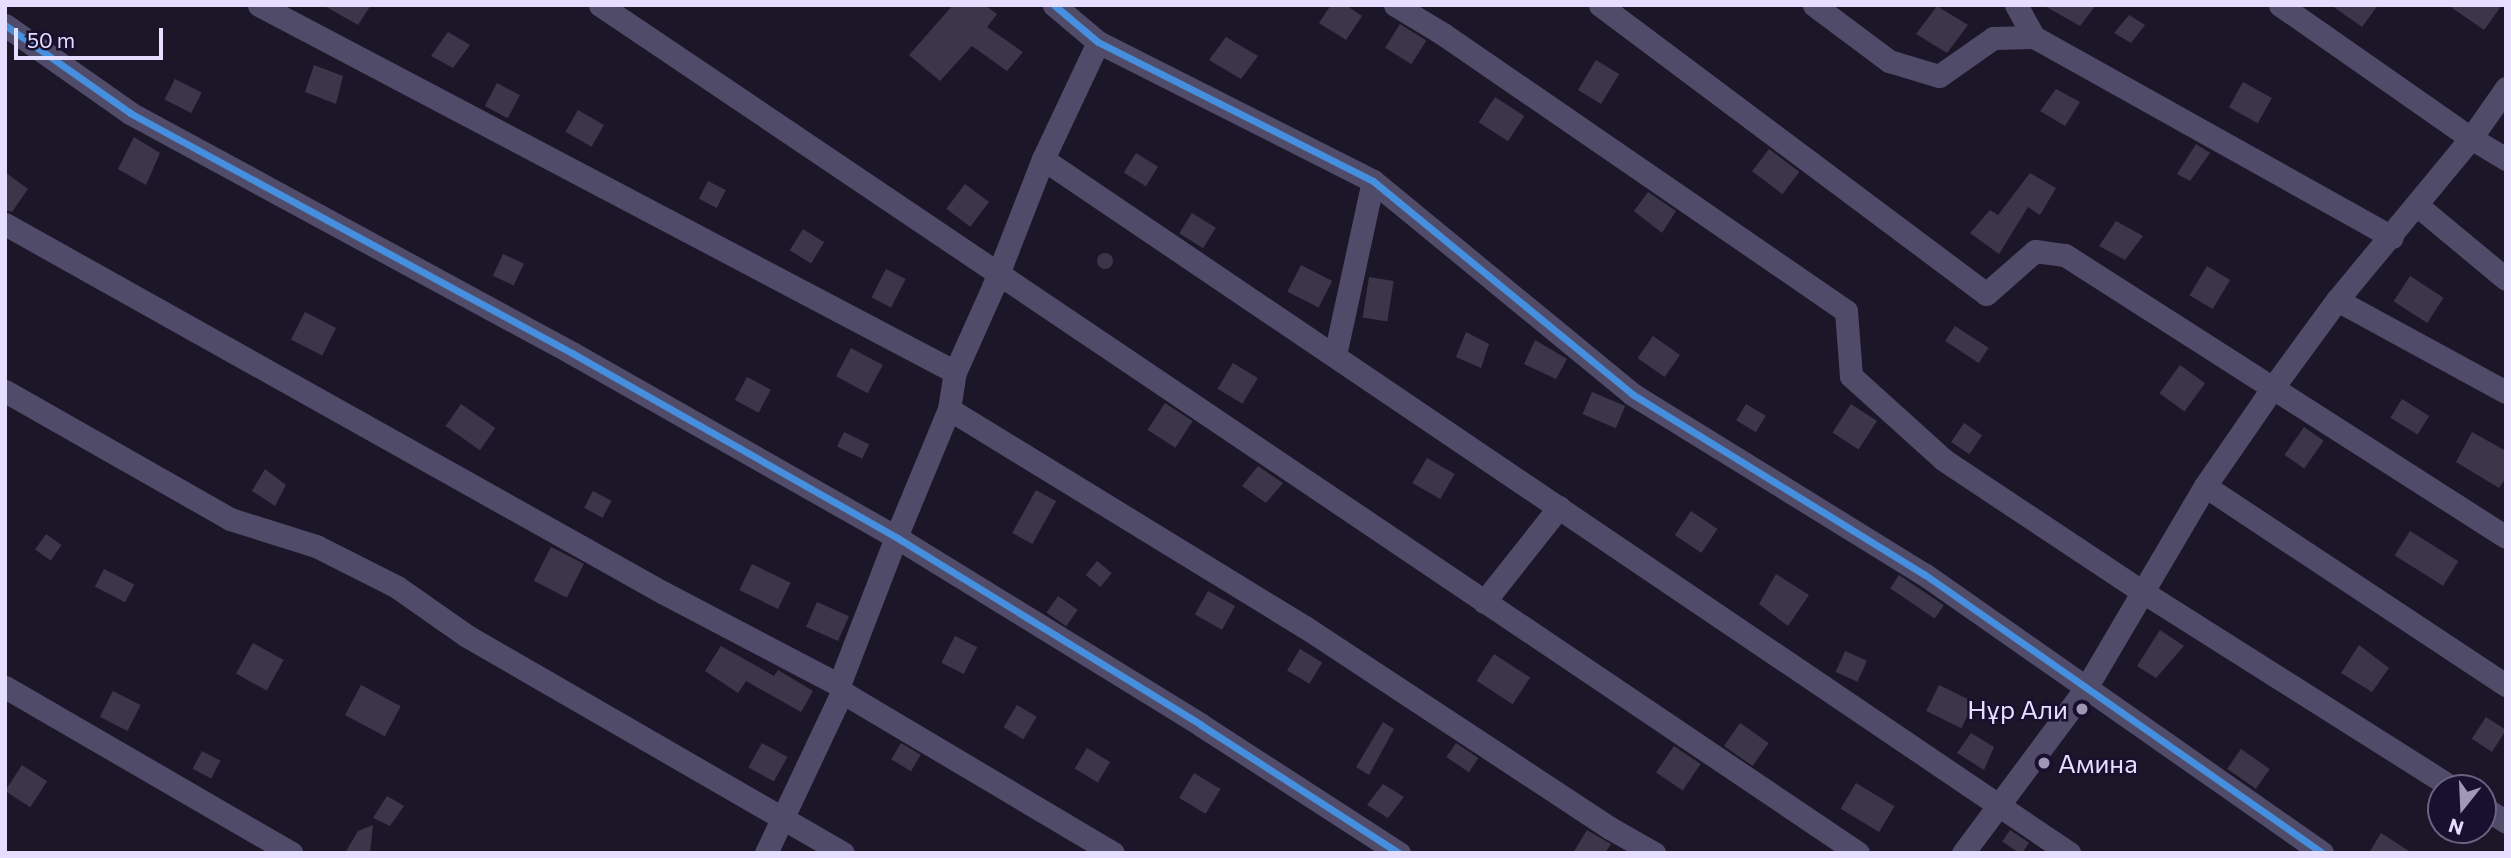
<!DOCTYPE html>
<html>
<head>
<meta charset="utf-8">
<style>
  body { margin:0 }
  #map { position:relative; width:2511px; height:858px; overflow:hidden; background:#1c1728; font-family:Commissioner,sans-serif }
  div>[style] { position:absolute }
  [style*='--x'] { left:calc(var(--x)*1px); top:calc(var(--y)*1px); width:calc(var(--w)*1px); rotate:calc(var(--a)*1deg) }
  .building>* { inset:0; background:#3b3649; transform-origin:0 0 }
  .round { border-radius:50% }
  .minor>* { height:23px; margin:-11.5px; padding:0 11.5px; transform-origin:11.5px; border-radius:11.5px; background:#504b69 }
  .cycleway>* { height:7px; margin:-3.5px; padding:0 3.5px; transform-origin:3.5px; border-radius:3.5px; background:#468fdf }
  .dots>* { width:19px; height:19px; translate:-50% -50%; box-sizing:border-box; border:4px solid #19102f; border-radius:50% }
  span { translate:-50% -50%; white-space:nowrap; text-align:center; line-height:1.15; -webkit-text-stroke:5px #19102f; paint-order:stroke }
  .poi-label { font-size:26px; color:#e5deff }
  .right { translate:-100% -50%; text-align:right }
  .left { translate:0 -50%; text-align:left }
  .frame { position:absolute; inset:0; border:7px solid #e5deff; pointer-events:none }
  .north { position:absolute; left:2427px; top:774px; width:70px; height:70px; box-sizing:border-box; background:#19102f; border:2px solid #6b6282; border-radius:50%; rotate:198deg; font-size:19px; font-weight:700; line-height:28px; text-align:center; color:#e5deff }
  .north::after { content:''; display:block; margin:auto; width:24px; height:32px; background:#9f98b4; clip-path:polygon(50% 0,100% 100%,50% 72%,0 100%) }
  .scale { position:absolute; left:14px; top:28px; width:149px; height:32px; box-sizing:border-box; border:4px solid #e5deff; border-top:0; padding-left:9px; font-size:21px; line-height:24px; white-space:nowrap; color:#e5deff; -webkit-text-stroke:5px #19102f; paint-order:stroke }
</style>
</head>
<body>
<div id="map">
  <div class="building">
    <i style="clip-path:polygon(323px 5px,371px 5px,358px 25px)"></i>
    <i style="clip-path:polygon(953px 5px,985px 5px,997px 14px,987px 27px,1023px 52px,1007px 71px,972px 46px,940px 81px,909px 55px)"></i>
    <i style="clip-path:polygon(1331px 5px,1346px 5px,1362px 16px,1346px 40px,1319px 23px)"></i>
    <i style="clip-path:polygon(2043px 5px,2096px 5px,2080px 26px)"></i>
    <i style="clip-path:polygon(2331px 5px,2378px 5px,2362px 27px)"></i>
    <i style="clip-path:polygon(2448px 5px,2502px 5px,2484px 30px)"></i>
    <i style="clip-path:polygon(1937px 6px,1968px 25px,1947px 53px,1916px 34px)"></i>
    <i style="clip-path:polygon(2129px 15px,2145px 25px,2131px 43px,2114px 33px)"></i>
    <i style="left:1400px;top:24px;width:31px;height:28px;rotate:32deg"></i>
    <i style="clip-path:polygon(448px 32px,470px 45px,453px 68px,431px 56px)"></i>
    <i style="clip-path:polygon(1226px 37px,1258px 56px,1241px 79px,1209px 60px)"></i>
    <i style="left:1596px;top:60px;width:27px;height:35px;rotate:31deg"></i>
    <i style="clip-path:polygon(314px 65px,343px 76px,336px 104px,305px 92px)"></i>
    <i style="left:175px;top:79px;width:30px;height:23px;rotate:27deg"></i>
    <i style="left:2243px;top:82px;width:33px;height:29px;rotate:29deg"></i>
    <i style="left:497px;top:83px;width:26px;height:26px;rotate:28deg"></i>
    <i style="clip-path:polygon(2056px 89px,2080px 102px,2065px 126px,2040px 111px)"></i>
    <i style="left:1495px;top:97px;width:35px;height:30px;rotate:33deg"></i>
    <i style="left:578px;top:110px;width:30px;height:25px;rotate:30deg"></i>
    <i style="clip-path:polygon(134px 137px,160px 153px,146px 185px,118px 169px)"></i>
    <i style="clip-path:polygon(2196px 144px,2210px 153px,2190px 181px,2177px 174px)"></i>
    <i style="left:1769px;top:149px;width:38px;height:28px;rotate:37deg"></i>
    <i style="left:1136px;top:153px;width:26px;height:23px;rotate:32deg"></i>
    <i style="clip-path:polygon(5px 172px,28px 189px,12px 212px,5px 210px)"></i>
    <i style="clip-path:polygon(2030px 173px,2056px 188px,2040px 215px,2028px 207px,1999px 254px,1970px 233px,1990px 210px,1998px 215px)"></i>
    <i style="left:708px;top:181px;width:20px;height:20px;rotate:27deg"></i>
    <i style="left:965px;top:184px;width:30px;height:31px;rotate:37deg"></i>
    <i style="clip-path:polygon(1648px 192px,1676px 211px,1662px 233px,1634px 211px)"></i>
    <i style="left:1192px;top:213px;width:28px;height:24px;rotate:32deg"></i>
    <i style="clip-path:polygon(2116px 221px,2143px 236px,2125px 260px,2099px 246px)"></i>
    <i style="left:803px;top:229px;width:25px;height:25px;rotate:32deg"></i>
    <i class="round" style="left:1097px;top:253px;width:16px;height:16px"></i>
    <i style="left:503px;top:254px;width:23px;height:24px;rotate:25deg"></i>
    <i style="left:1301px;top:265px;width:35px;height:30px;rotate:27deg"></i>
    <i style="left:2207px;top:266px;width:27px;height:34px;rotate:31deg"></i>
    <i style="left:886px;top:269px;width:22px;height:32px;rotate:27deg"></i>
    <i style="left:2410px;top:276px;width:40px;height:30px;rotate:33deg"></i>
    <i style="left:1369px;top:277px;width:25px;height:41px;rotate:9deg"></i>
    <i style="left:305px;top:312px;width:35px;height:31px;rotate:27deg"></i>
    <i style="left:1955px;top:326px;width:40px;height:18px;rotate:33deg"></i>
    <i style="clip-path:polygon(1466px 332px,1489px 344px,1481px 368px,1456px 357px)"></i>
    <i style="left:1653px;top:336px;width:33px;height:27px;rotate:35deg"></i>
    <i style="clip-path:polygon(1535px 340px,1567px 359px,1556px 379px,1524px 364px)"></i>
    <i style="left:851px;top:348px;width:36px;height:32px;rotate:28deg"></i>
    <i style="left:1233px;top:363px;width:29px;height:30px;rotate:31deg"></i>
    <i style="left:2180px;top:365px;width:31px;height:35px;rotate:36deg"></i>
    <i style="left:747px;top:377px;width:27px;height:26px;rotate:28deg"></i>
    <i style="left:1592px;top:392px;width:36px;height:24px;rotate:23deg"></i>
    <i style="left:2402px;top:399px;width:32px;height:22px;rotate:32deg"></i>
    <i style="left:1165px;top:403px;width:33px;height:32px;rotate:33deg"></i>
    <i style="left:461px;top:404px;width:42px;height:27px;rotate:35deg"></i>
    <i style="left:1746px;top:404px;width:23px;height:19px;rotate:31deg"></i>
    <i style="left:1851px;top:404px;width:31px;height:34px;rotate:33deg"></i>
    <i style="left:1964px;top:423px;width:22px;height:23px;rotate:34deg"></i>
    <i style="left:2304px;top:427px;width:24px;height:34px;rotate:35deg"></i>
    <i style="left:844px;top:432px;width:28px;height:16px;rotate:26deg"></i>
    <i style="clip-path:polygon(2472px 432px,2506px 451px,2506px 478px,2499px 488px,2456px 462px)"></i>
    <i style="left:1427px;top:458px;width:32px;height:29px;rotate:30deg"></i>
    <i style="clip-path:polygon(1258px 466px,1283px 483px,1266px 503px,1242px 486px)"></i>
    <i style="clip-path:polygon(265px 469px,286px 485px,275px 506px,252px 491px)"></i>
    <i style="left:1036px;top:490px;width:23px;height:49px;rotate:29deg"></i>
    <i style="left:593px;top:491px;width:21px;height:19px;rotate:28deg"></i>
    <i style="left:1691px;top:511px;width:32px;height:29px;rotate:34deg"></i>
    <i style="left:2410px;top:531px;width:57px;height:29px;rotate:32deg"></i>
    <i style="left:46px;top:534px;width:19px;height:19px;rotate:35deg"></i>
    <i style="left:551px;top:547px;width:37px;height:38px;rotate:27deg"></i>
    <i style="left:1097px;top:561px;width:19px;height:18px;rotate:39deg"></i>
    <i style="left:752px;top:564px;width:43px;height:29px;rotate:26deg"></i>
    <i style="left:104px;top:569px;width:34px;height:20px;rotate:27deg"></i>
    <i style="clip-path:polygon(1776px 574px,1809px 595px,1788px 626px,1759px 604px)"></i>
    <i style="left:1899px;top:575px;width:54px;height:16px;rotate:34deg"></i>
    <i style="left:1208px;top:591px;width:31px;height:27px;rotate:29deg"></i>
    <i style="left:1058px;top:596px;width:24px;height:20px;rotate:35deg"></i>
    <i style="left:817px;top:602px;width:35px;height:27px;rotate:24deg"></i>
    <i style="clip-path:polygon(2160px 630px,2184px 646px,2156px 678px,2137px 666px)"></i>
    <i style="left:955px;top:636px;width:25px;height:30px;rotate:27deg"></i>
    <i style="left:253px;top:643px;width:35px;height:35px;rotate:29deg"></i>
    <i style="clip-path:polygon(2359px 645px,2389px 668px,2372px 692px,2341px 673px)"></i>
    <i style="clip-path:polygon(721px 646px,774px 676px,778px 670px,813px 691px,801px 712px,746px 681px,738px 693px,705px 671px)"></i>
    <i style="left:1300px;top:649px;width:26px;height:25px;rotate:31deg"></i>
    <i style="left:1845px;top:651px;width:24px;height:23px;rotate:24deg"></i>
    <i style="left:1494px;top:654px;width:43px;height:32px;rotate:33deg"></i>
    <i style="left:361px;top:685px;width:45px;height:34px;rotate:28deg"></i>
    <i style="left:1939px;top:685px;width:39px;height:29px;rotate:26deg"></i>
    <i style="left:113px;top:691px;width:31px;height:29px;rotate:27deg"></i>
    <i style="left:1017px;top:705px;width:23px;height:26px;rotate:31deg"></i>
    <i style="left:2486px;top:717px;width:24px;height:26px;rotate:33deg"></i>
    <i style="clip-path:polygon(1383px 722px,1394px 729px,1369px 775px,1356px 767px)"></i>
    <i style="left:1740px;top:723px;width:35px;height:28px;rotate:35deg"></i>
    <i style="clip-path:polygon(1971px 733px,1994px 747px,1984px 770px,1957px 753px)"></i>
    <i style="left:762px;top:743px;width:29px;height:28px;rotate:29deg"></i>
    <i style="left:901px;top:743px;width:23px;height:19px;rotate:31deg"></i>
    <i style="left:1456px;top:743px;width:27px;height:17px;rotate:34deg"></i>
    <i style="left:1674px;top:746px;width:32px;height:32px;rotate:34deg"></i>
    <i style="left:1087px;top:748px;width:27px;height:24px;rotate:31deg"></i>
    <i style="left:2241px;top:749px;width:35px;height:24px;rotate:35deg"></i>
    <i style="left:202px;top:751px;width:21px;height:20px;rotate:28deg"></i>
    <i style="left:22px;top:765px;width:30px;height:31px;rotate:33deg"></i>
    <i style="left:1194px;top:773px;width:31px;height:29px;rotate:31deg"></i>
    <i style="left:1856px;top:783px;width:45px;height:30px;rotate:31deg"></i>
    <i style="clip-path:polygon(1383px 784px,1404px 797px,1388px 818px,1367px 805px)"></i>
    <i style="clip-path:polygon(387px 796px,404px 806px,390px 826px,373px 818px)"></i>
    <i style="clip-path:polygon(373px 825px,370px 853px,345px 853px,358px 831px)"></i>
    <i style="clip-path:polygon(1587px 830px,1611px 844px,1605px 853px,1573px 853px)"></i>
    <i style="left:2010px;top:830px;width:23px;height:14px;rotate:34deg"></i>
    <i style="clip-path:polygon(2381px 833px,2412px 853px,2369px 853px)"></i>
  </div>
  <div class="minor">
    <i style="--x:259;--y:5;--w:787;--a:27.8"></i>
    <i style="--x:600;--y:5;--w:1517;--a:33.98"></i>
    <i style="--x:1054;--y:5;--w:57;--a:40.1"></i>
    <i style="--x:1098;--y:42;--w:308;--a:26.8"></i>
    <i style="--x:1373;--y:181;--w:335;--a:39.4"></i>
    <i style="--x:1632;--y:394;--w:343;--a:31.7"></i>
    <i style="--x:1924;--y:574;--w:486;--a:35"></i>
    <i style="--x:1395;--y:5;--w:56;--a:31.1"></i>
    <i style="--x:1443;--y:34;--w:489;--a:34.5"></i>
    <i style="--x:1846;--y:311;--w:65;--a:85.6"></i>
    <i style="--x:1851;--y:376;--w:125;--a:42.1"></i>
    <i style="--x:1944;--y:460;--w:239;--a:33.6"></i>
    <i style="--x:2143;--y:592;--w:367;--a:32.3"></i>
    <i style="--x:1600;--y:5;--w:482;--a:36.8"></i>
    <i style="--x:1986;--y:294;--w:65;--a:-41.3"></i>
    <i style="--x:2035;--y:251;--w:30;--a:8"></i>
    <i style="--x:2065;--y:255;--w:523;--a:32.6"></i>
    <i style="--x:1814;--y:5;--w:94;--a:36.7"></i>
    <i style="--x:1889;--y:61;--w:52;--a:16.7"></i>
    <i style="--x:1939;--y:76;--w:66;--a:-35.1"></i>
    <i style="--x:1993;--y:38;--w:41;--a:-1.4"></i>
    <i style="--x:2016;--y:5;--w:37;--a:61"></i>
    <i style="--x:2034;--y:37;--w:410;--a:29.2"></i>
    <i style="--x:2280;--y:5;--w:233;--a:34.9"></i>
    <i style="--x:2471;--y:138;--w:41;--a:31"></i>
    <i style="--x:5;--y:25;--w:153;--a:35.1"></i>
    <i style="--x:130;--y:113;--w:503;--a:28.5"></i>
    <i style="--x:572;--y:353;--w:373;--a:29.6"></i>
    <i style="--x:896;--y:537;--w:358;--a:31.6"></i>
    <i style="--x:1201;--y:725;--w:236;--a:32.9"></i>
    <i style="--x:1043;--y:159;--w:1239;--a:34.07"></i>
    <i style="--x:2418;--y:206;--w:114;--a:39.7"></i>
    <i style="--x:5;--y:224;--w:755;--a:29.25"></i>
    <i style="--x:664;--y:593;--w:198;--a:27.7"></i>
    <i style="--x:2337;--y:300;--w:192;--a:28.6"></i>
    <i style="--x:1335;--y:355;--w:178;--a:-77.7"></i>
    <i style="--x:5;--y:391;--w:259;--a:29.6"></i>
    <i style="--x:230;--y:519;--w:90;--a:17.4"></i>
    <i style="--x:316;--y:546;--w:91;--a:26.8"></i>
    <i style="--x:397;--y:587;--w:85;--a:35"></i>
    <i style="--x:467;--y:636;--w:434;--a:30"></i>
    <i style="--x:949;--y:409;--w:417;--a:31.5"></i>
    <i style="--x:1305;--y:627;--w:365;--a:33.4"></i>
    <i style="--x:1610;--y:828;--w:51;--a:29.6"></i>
    <i style="--x:2205;--y:486;--w:361;--a:33.5"></i>
    <i style="--x:1484;--y:602;--w:121;--a:-51.7"></i>
    <i style="--x:5;--y:687;--w:331;--a:30.1"></i>
    <i style="--x:842;--y:692;--w:315;--a:30.7"></i>
    <i style="--x:2483;--y:807;--w:27;--a:33"></i>
    <i style="--x:766;--y:853;--w:178;--a:-64.7"></i>
    <i style="--x:842;--y:692;--w:8;--a:-113"></i>
    <i style="--x:839;--y:685;--w:159;--a:-68.9"></i>
    <i style="--x:896;--y:537;--w:139;--a:-67.5"></i>
    <i style="--x:949;--y:409;--w:37;--a:-81"></i>
    <i style="--x:955;--y:372;--w:93;--a:-65.9"></i>
    <i style="--x:993;--y:287;--w:137;--a:-68.7"></i>
    <i style="--x:1043;--y:159;--w:129;--a:-64.8"></i>
    <i style="--x:1963;--y:853;--w:206;--a:-53.3"></i>
    <i style="--x:2086;--y:688;--w:234;--a:-59.5"></i>
    <i style="--x:2205;--y:486;--w:121;--a:-55.4"></i>
    <i style="--x:2274;--y:386;--w:107;--a:-53.8"></i>
    <i style="--x:2337;--y:300;--w:210;--a:-50.4"></i>
    <i style="--x:2471;--y:138;--w:61;--a:-55"></i>
  </div>
  <div class="cycleway">
    <i style="--x:1054;--y:5;--w:57;--a:40.1"></i>
    <i style="--x:1098;--y:42;--w:308;--a:26.8"></i>
    <i style="--x:1373;--y:181;--w:335;--a:39.4"></i>
    <i style="--x:1632;--y:394;--w:343;--a:31.7"></i>
    <i style="--x:1924;--y:574;--w:486;--a:35"></i>
    <i style="--x:5;--y:25;--w:153;--a:35.1"></i>
    <i style="--x:130;--y:113;--w:503;--a:28.5"></i>
    <i style="--x:572;--y:353;--w:373;--a:29.6"></i>
    <i style="--x:896;--y:537;--w:358;--a:31.6"></i>
    <i style="--x:1201;--y:725;--w:236;--a:32.9"></i>
  </div>
  <div class="dots">
    <i style="left:2082px;top:709px;background:#9f98b4"></i>
    <i style="left:2044px;top:763px;background:#9f98b4"></i>
  </div>
  <div class="poi-label">
    <span class="right" style="left:2068px;top:709px">Нұр Али</span>
    <span class="left" style="left:2058px;top:763px">Амина</span>
  </div>
  <div class="frame"></div>
  <div class="north">N</div>
  <div class="scale">50 m</div>
</div>
</body>
</html>
